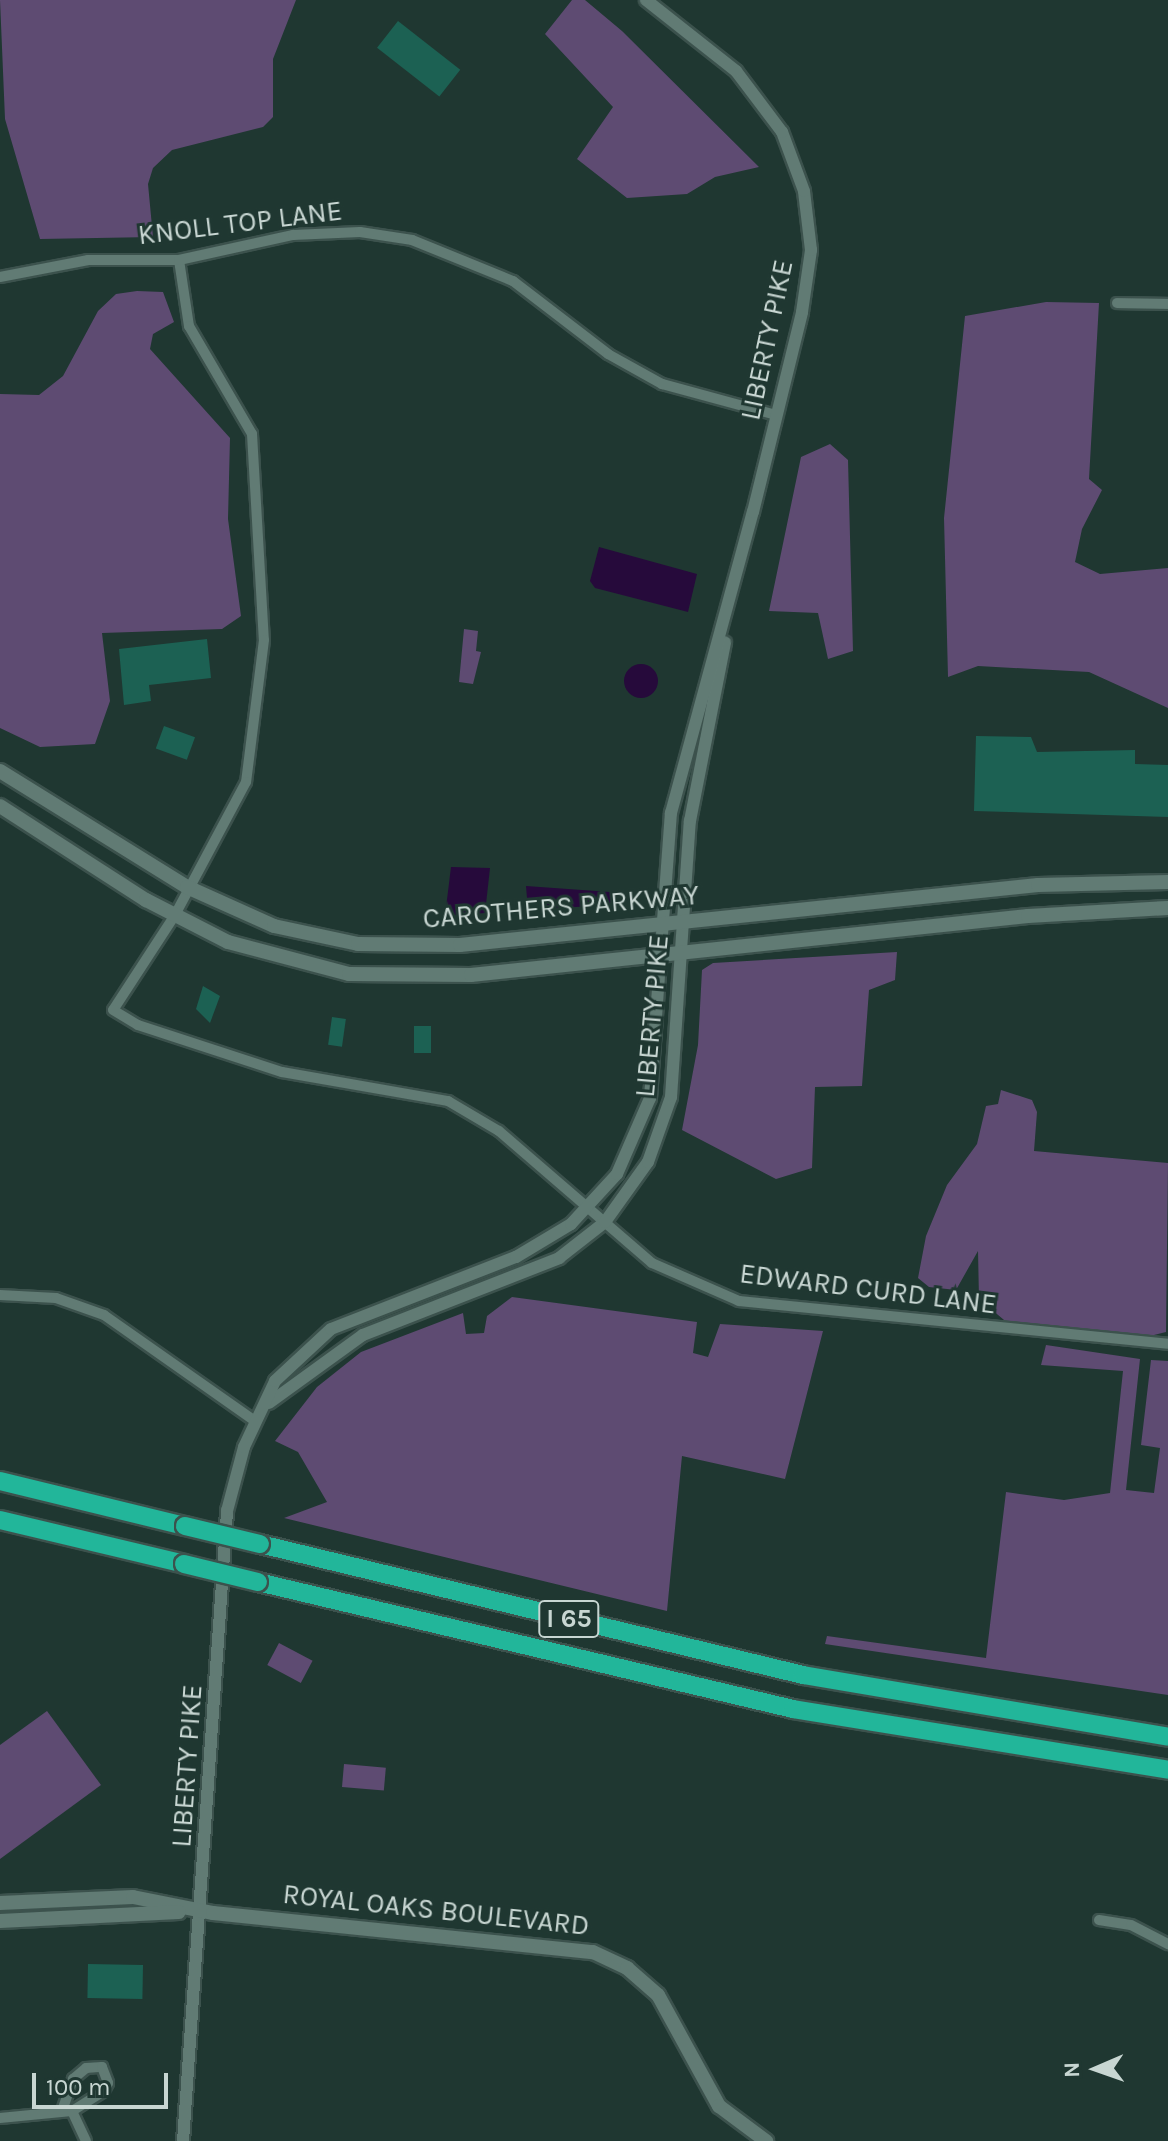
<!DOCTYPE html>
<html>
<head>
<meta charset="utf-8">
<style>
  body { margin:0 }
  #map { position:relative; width:1168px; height:2141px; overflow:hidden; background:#1f3731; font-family:Karla,sans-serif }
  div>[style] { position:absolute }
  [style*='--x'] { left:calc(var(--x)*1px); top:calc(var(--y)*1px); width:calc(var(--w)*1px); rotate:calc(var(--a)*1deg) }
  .green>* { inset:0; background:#5e4b72; transform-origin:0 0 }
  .water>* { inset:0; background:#260a3b }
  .round { border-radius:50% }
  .building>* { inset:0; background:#1c6153; transform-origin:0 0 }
  .roads { filter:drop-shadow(2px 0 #3c524d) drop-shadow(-2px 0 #3c524d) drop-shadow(0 2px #3c524d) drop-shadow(0 -2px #3c524d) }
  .minor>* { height:10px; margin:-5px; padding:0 5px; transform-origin:5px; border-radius:5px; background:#617b74 }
  .tertiary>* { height:12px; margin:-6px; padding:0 6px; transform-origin:6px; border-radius:6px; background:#617b74 }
  .secondary>* { height:14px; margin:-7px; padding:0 7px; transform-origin:7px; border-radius:7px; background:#617b74 }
  .motorway>* { height:18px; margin:-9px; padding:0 9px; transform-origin:9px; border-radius:9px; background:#22b69a }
  .bridges { filter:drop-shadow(2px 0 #3c524d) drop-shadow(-2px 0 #3c524d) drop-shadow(0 2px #3c524d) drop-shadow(0 -2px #3c524d) }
  .motorway-bridge>* { height:18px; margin:-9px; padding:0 9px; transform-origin:9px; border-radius:9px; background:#22b69a }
  span { translate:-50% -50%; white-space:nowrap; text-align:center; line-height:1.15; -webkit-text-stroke:6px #1f3731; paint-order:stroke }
  .shield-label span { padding:2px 6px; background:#1f3731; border:2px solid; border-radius:6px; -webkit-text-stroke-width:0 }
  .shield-label { font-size:26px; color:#c8d6d2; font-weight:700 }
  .street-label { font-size:28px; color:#c8d6d2 }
  .north { position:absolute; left:1056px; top:2029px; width:80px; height:80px; -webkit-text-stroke:6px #1f3731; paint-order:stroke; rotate:268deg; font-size:22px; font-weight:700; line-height:32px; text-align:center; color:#c8d6d2 }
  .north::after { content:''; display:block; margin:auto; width:28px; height:36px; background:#c8d6d2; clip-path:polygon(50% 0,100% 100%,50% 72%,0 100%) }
  .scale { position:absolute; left:32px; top:2073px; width:136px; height:36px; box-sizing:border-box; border:4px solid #c8d6d2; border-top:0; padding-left:10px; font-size:24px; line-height:28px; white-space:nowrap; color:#c8d6d2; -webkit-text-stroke:6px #1f3731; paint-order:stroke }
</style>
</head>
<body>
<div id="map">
  <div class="green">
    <i style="clip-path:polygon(0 0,296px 0,273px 59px,273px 117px,263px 127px,172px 150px,153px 168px,148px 184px,153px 237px,40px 239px,5px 119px)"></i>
    <i style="clip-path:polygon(572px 0,585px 0,622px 31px,759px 167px,715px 177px,687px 194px,627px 198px,577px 159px,613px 107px,545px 34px)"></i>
    <i style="clip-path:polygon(137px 291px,163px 292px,174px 322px,153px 334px,150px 349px,230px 438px,228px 519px,241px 616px,222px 629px,102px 633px,110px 701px,95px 744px,40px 747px,0 728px,0 394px,39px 395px,63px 376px,98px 311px,116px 294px)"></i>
    <i style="clip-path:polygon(1046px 302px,1099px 303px,1089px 479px,1102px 490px,1082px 529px,1075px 562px,1100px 574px,1168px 568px,1168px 708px,1089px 672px,978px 666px,948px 677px,944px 518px,965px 316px)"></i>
    <i style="clip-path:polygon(830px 444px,848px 460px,853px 651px,828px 659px,818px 613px,769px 611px,801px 457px)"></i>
    <i style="clip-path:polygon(464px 629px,478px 631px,476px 651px,481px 652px,473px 684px,459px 682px)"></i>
    <i style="clip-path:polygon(897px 952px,895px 980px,869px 990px,862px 1086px,815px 1087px,812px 1168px,776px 1179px,682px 1130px,698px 1045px,702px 970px,713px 963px)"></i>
    <i style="clip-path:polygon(1001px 1090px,1032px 1100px,1037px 1112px,1034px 1151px,1168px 1163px,1166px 1332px,1150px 1336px,1010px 1325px,979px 1299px,978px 1251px,956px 1290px,929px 1287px,918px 1278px,926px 1236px,947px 1185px,977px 1144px,986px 1106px,998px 1104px)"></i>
    <i style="clip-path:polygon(512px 1297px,697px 1322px,693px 1353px,708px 1357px,720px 1324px,823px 1331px,785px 1479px,682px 1456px,667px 1611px,284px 1518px,327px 1502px,298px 1452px,275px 1441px,317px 1387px,361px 1352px,463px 1313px,466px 1334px,484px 1333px,487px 1316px)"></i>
    <i style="clip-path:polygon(1046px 1345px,1140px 1359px,1126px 1490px,1154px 1493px,1160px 1448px,1141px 1445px,1151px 1360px,1168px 1361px,1168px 1695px,825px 1644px,827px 1636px,986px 1658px,1006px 1492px,1064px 1500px,1110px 1493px,1123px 1371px,1041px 1365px)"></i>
    <i style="left:279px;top:1643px;width:38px;height:25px;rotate:28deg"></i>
    <i style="clip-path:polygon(47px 1711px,101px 1785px,0 1859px,0 1745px)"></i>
    <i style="left:344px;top:1764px;width:42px;height:23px;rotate:5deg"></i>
  </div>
  <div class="water">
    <i style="clip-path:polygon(599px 547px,697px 574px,688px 612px,595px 588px,590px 581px)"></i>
    <i class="round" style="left:624px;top:664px;width:34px;height:34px"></i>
    <i style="clip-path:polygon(451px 867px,490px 868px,485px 913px,445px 916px)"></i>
    <i style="clip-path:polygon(526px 886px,610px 892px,618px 896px,608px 905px,528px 910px)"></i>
  </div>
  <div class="building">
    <i style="left:398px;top:21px;width:79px;height:34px;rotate:38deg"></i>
    <i style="clip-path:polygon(207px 639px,211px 678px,149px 685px,151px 701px,124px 705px,119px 649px)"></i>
    <i style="left:164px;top:726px;width:33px;height:24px;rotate:20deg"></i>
    <i style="clip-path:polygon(976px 736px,1031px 737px,1037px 752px,1135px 750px,1135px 764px,1168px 765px,1168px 817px,974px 811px)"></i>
    <i style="clip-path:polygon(203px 986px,220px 996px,210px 1023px,196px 1009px)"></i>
    <i style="left:332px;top:1017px;width:14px;height:28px;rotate:8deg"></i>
    <i style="left:414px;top:1026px;width:17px;height:27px"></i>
    <i style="left:88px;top:1964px;width:55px;height:34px;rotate:1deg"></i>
  </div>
  <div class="roads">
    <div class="minor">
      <i style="--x:179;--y:260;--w:67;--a:81.4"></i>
      <i style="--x:189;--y:326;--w:125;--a:59.7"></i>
      <i style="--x:252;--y:434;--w:206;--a:86.7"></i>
      <i style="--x:264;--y:640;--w:143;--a:97.2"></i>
      <i style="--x:246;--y:782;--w:151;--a:118.1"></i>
      <i style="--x:175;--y:915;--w:113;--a:123.1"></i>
      <i style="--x:113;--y:1010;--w:29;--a:31"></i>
      <i style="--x:138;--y:1025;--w:151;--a:18.1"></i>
      <i style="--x:282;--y:1072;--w:169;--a:9.9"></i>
      <i style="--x:448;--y:1101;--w:59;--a:30.5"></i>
      <i style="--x:499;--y:1131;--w:202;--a:40.8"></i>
      <i style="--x:652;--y:1263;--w:95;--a:23.6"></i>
      <i style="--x:739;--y:1301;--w:431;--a:5.7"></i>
      <i style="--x:0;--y:277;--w:90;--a:-10.9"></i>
      <i style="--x:88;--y:260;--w:91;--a:0"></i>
      <i style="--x:179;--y:260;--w:117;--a:-12.4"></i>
      <i style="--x:293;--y:235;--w:67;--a:-2.6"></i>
      <i style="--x:360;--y:232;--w:53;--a:8.7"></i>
      <i style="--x:412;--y:240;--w:109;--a:22.1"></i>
      <i style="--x:513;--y:281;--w:120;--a:37.5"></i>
      <i style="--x:608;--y:354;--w:62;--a:29.1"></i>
      <i style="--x:662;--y:384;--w:118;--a:15.2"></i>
      <i style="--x:1117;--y:303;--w:51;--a:1.1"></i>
      <i style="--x:0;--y:1295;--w:56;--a:3.1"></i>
      <i style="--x:56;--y:1298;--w:51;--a:19.5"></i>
      <i style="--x:104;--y:1315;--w:186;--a:35.1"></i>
      <i style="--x:1099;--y:1920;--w:32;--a:9"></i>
      <i style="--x:1131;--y:1925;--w:42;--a:27.2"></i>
      <i style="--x:62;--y:2111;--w:34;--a:-71"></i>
      <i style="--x:73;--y:2079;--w:17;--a:-40"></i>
      <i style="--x:86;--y:2068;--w:16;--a:-4"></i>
      <i style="--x:102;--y:2067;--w:17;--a:69"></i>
      <i style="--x:108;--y:2083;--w:9;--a:117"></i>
      <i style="--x:104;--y:2091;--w:38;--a:148"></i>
      <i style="--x:0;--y:2118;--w:72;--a:-5.6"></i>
      <i style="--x:72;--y:2111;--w:33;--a:65"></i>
    </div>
    <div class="tertiary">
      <i style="--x:269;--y:1403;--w:116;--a:-35.9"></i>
      <i style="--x:363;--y:1335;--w:211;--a:-21.4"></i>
      <i style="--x:559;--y:1258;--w:58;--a:-38"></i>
      <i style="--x:605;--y:1222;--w:74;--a:-54.4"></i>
      <i style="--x:648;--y:1162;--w:69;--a:-70.5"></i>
      <i style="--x:671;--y:1097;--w:277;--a:-86.1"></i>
      <i style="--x:690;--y:821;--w:182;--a:-78.9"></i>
      <i style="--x:183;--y:2141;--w:632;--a:-86"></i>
      <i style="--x:227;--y:1511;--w:66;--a:-75.1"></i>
      <i style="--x:244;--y:1447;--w:73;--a:-64.8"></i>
      <i style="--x:275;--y:1381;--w:76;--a:-42.9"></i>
      <i style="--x:331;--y:1329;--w:199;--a:-21.3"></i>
      <i style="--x:516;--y:1257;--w:64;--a:-31"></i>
      <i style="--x:571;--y:1224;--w:68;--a:-47.4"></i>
      <i style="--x:617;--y:1174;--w:83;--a:-66.5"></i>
      <i style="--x:650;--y:1098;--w:286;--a:-85.8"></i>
      <i style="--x:671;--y:813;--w:312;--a:-74.8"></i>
      <i style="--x:753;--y:512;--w:206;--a:-76.2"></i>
      <i style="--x:802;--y:312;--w:63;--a:-81.7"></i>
      <i style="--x:811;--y:250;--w:59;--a:-96.8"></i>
      <i style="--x:804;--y:191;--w:63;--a:-110.4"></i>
      <i style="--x:782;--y:132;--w:76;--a:-127"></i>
      <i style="--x:736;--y:71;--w:115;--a:-141.7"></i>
    </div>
    <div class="secondary">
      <i style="--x:0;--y:771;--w:220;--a:31.8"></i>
      <i style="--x:187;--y:887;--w:95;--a:24.1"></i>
      <i style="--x:274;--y:926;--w:86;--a:12.1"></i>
      <i style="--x:358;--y:944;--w:102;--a:0.6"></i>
      <i style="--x:460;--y:945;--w:581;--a:-5.93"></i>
      <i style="--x:1038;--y:885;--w:130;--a:-1.3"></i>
      <i style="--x:0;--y:806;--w:174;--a:32.8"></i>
      <i style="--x:146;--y:900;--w:92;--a:27.1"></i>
      <i style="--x:228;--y:942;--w:125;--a:14.8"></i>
      <i style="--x:349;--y:974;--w:122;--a:0.5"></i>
      <i style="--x:471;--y:975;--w:560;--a:-6.05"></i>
      <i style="--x:1028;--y:916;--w:140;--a:-3.3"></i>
      <i style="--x:0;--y:1903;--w:133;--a:-2.6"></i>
      <i style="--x:133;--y:1897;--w:82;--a:11.3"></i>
      <i style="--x:213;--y:1913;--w:382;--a:5.9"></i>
      <i style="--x:593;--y:1952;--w:38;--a:25"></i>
      <i style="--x:627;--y:1968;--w:41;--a:41.1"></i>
      <i style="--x:658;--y:1995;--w:127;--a:61.2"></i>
      <i style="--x:719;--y:2106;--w:59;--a:36.7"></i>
      <i style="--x:0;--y:1921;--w:179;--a:-2.9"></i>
    </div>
    <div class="motorway">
      <i style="--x:0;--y:1481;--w:190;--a:13.7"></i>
      <i style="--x:0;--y:1520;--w:189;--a:13.4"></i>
      <i style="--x:260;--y:1544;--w:559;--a:13.56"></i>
      <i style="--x:803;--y:1675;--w:370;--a:9.6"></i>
      <i style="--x:258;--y:1582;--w:550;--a:13.35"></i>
      <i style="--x:793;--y:1709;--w:380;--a:9.2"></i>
    </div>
  </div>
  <div class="bridges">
    <div class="motorway-bridge">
      <i style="--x:185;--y:1526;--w:77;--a:13.5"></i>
      <i style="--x:184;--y:1564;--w:76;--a:13.7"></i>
    </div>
  </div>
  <div class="shield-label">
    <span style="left:569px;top:1619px">I 65</span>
  </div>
  <div class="street-label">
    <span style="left:240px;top:223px;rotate:-7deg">KNOLL TOP LANE</span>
    <span style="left:767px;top:340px;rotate:-78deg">LIBERTY PIKE</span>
    <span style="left:561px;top:907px;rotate:-5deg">CAROTHERS PARKWAY</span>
    <span style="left:652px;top:1016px;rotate:-85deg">LIBERTY PIKE</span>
    <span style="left:868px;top:1289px;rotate:7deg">EDWARD CURD LANE</span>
    <span style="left:187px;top:1766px;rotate:-86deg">LIBERTY PIKE</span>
    <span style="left:436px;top:1910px;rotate:6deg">ROYAL OAKS BOULEVARD</span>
  </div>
  <div class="north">N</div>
  <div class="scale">100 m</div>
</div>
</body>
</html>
